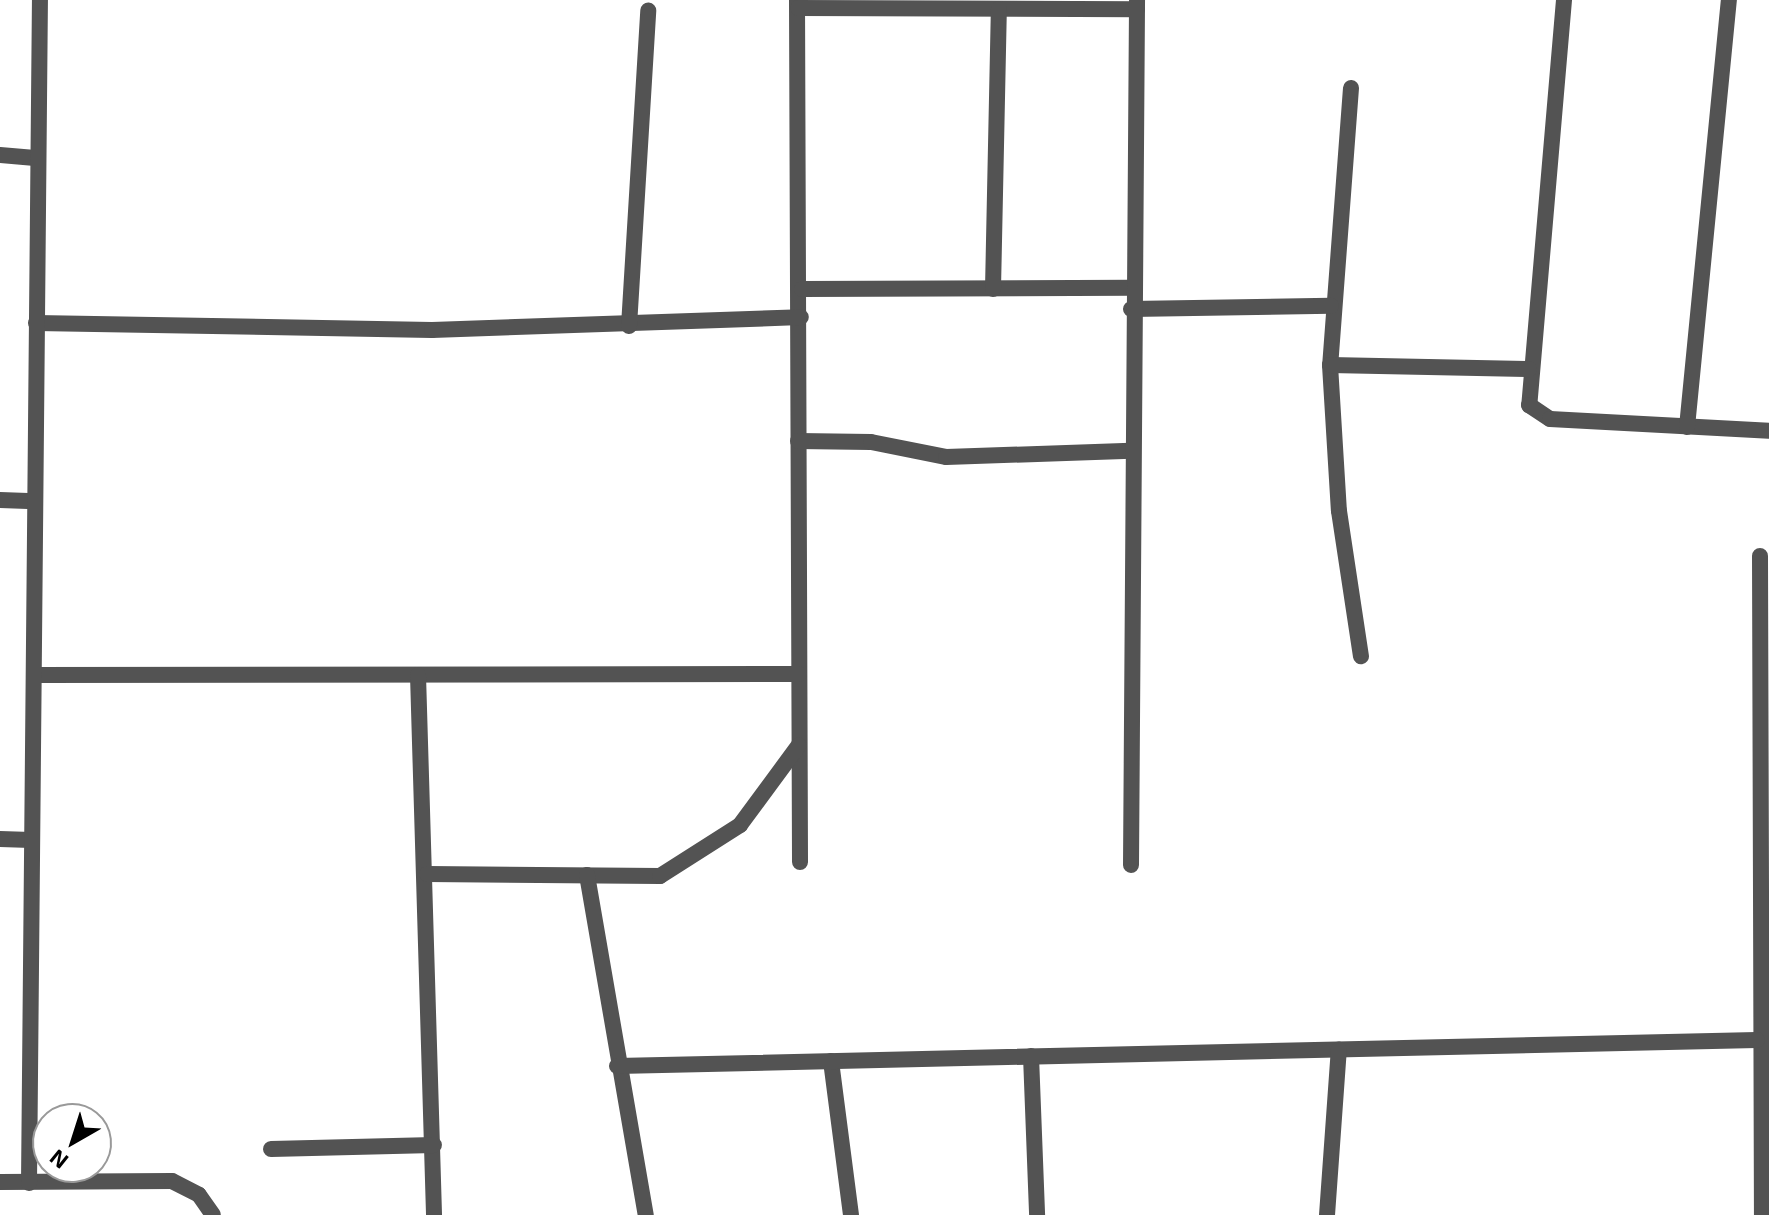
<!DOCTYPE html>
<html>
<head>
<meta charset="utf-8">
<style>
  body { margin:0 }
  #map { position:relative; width:1769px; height:1215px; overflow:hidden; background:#fff; font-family:"Exo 2",sans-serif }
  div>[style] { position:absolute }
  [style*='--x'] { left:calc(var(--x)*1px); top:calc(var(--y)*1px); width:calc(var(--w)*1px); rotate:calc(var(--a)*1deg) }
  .street>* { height:16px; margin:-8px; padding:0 8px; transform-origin:8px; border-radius:8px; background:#535353 }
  span { translate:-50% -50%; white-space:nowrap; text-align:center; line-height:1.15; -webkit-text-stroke:8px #fff; paint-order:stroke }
  .north { position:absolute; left:32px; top:1103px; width:80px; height:80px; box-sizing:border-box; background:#fff; border:2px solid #999; border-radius:50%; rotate:219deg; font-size:22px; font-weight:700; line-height:32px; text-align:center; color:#000 }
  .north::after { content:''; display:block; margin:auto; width:28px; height:36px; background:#000; clip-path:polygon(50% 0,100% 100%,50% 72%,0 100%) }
</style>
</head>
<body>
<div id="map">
  <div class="street">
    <i style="--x:797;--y:0;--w:862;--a:89.8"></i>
    <i style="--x:1564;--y:0;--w:407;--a:94.9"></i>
    <i style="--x:1529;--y:405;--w:25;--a:34"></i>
    <i style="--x:1550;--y:419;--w:219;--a:3.1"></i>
    <i style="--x:798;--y:8;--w:339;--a:0.2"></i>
    <i style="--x:1351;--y:88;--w:278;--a:94.3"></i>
    <i style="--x:1330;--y:365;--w:146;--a:86.5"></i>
    <i style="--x:1339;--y:511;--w:147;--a:81.4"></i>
    <i style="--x:0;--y:155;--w:38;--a:5"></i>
    <i style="--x:802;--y:289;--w:329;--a:-0.2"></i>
    <i style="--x:993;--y:289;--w:280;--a:-88.8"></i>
    <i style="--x:1131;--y:309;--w:200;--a:-0.9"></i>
    <i style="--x:36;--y:323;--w:396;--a:1"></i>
    <i style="--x:432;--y:330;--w:369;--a:-2"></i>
    <i style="--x:629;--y:326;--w:316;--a:-86.5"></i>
    <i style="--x:1330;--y:365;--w:199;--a:1.2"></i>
    <i style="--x:1687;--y:427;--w:429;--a:-84.4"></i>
    <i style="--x:798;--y:441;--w:73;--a:0.8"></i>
    <i style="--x:871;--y:442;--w:76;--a:11.3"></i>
    <i style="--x:946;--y:457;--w:185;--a:-1.9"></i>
    <i style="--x:0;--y:500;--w:35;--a:2"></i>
    <i style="--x:1760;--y:556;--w:659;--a:89.83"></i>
    <i style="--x:34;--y:675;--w:765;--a:-0.07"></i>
    <i style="--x:418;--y:675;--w:540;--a:88.3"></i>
    <i style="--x:0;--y:839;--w:31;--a:2"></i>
    <i style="--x:1131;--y:865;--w:865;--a:-89.6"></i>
    <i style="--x:427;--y:874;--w:233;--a:0.5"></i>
    <i style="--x:660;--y:876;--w:95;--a:-32.5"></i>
    <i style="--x:740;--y:825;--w:99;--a:-53.6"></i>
    <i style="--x:587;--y:875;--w:345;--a:80.2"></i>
    <i style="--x:1031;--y:1056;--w:159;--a:87.8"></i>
    <i style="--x:831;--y:1061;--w:155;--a:82.6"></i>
    <i style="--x:617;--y:1066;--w:1140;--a:-1.31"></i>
    <i style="--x:271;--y:1149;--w:163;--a:-1.4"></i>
    <i style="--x:0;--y:1182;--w:172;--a:-0.3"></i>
    <i style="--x:172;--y:1181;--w:30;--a:27"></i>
    <i style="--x:199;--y:1195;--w:24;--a:55"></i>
    <i style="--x:29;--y:1183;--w:1183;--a:-89.47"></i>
    <i style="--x:1327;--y:1215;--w:166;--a:-85.9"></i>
  </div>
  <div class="north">N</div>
</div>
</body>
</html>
